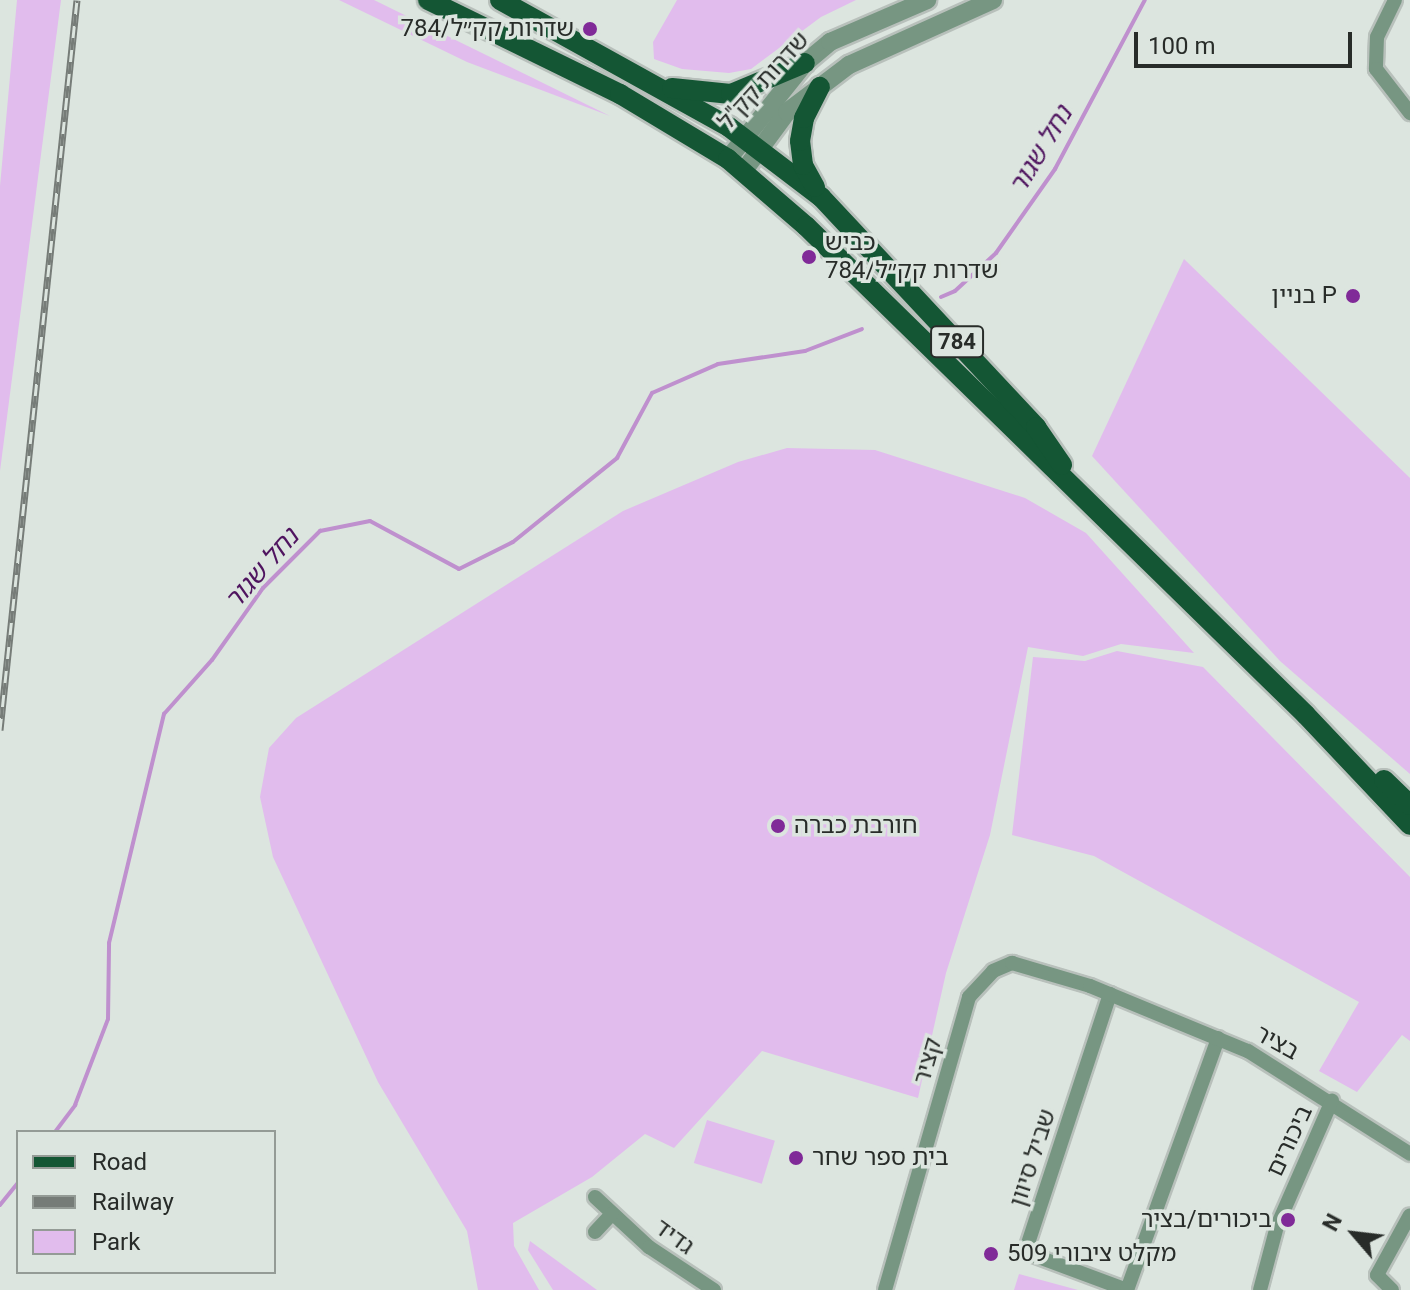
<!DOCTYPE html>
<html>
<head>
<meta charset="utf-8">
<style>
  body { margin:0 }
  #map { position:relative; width:1410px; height:1290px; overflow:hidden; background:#dce5df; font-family:Roboto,"Noto Sans Hebrew",sans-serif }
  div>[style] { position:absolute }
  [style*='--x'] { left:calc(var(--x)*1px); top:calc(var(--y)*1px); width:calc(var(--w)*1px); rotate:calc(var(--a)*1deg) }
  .green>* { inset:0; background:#e1bced; transform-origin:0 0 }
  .stream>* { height:4px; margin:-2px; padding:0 2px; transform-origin:2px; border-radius:2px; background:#bf90ce }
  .roads { filter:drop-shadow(2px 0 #b8c0bb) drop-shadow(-2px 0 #b8c0bb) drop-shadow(0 2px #b8c0bb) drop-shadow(0 -2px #b8c0bb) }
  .minor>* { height:14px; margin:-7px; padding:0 7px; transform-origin:7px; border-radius:7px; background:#779682 }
  .tertiary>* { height:18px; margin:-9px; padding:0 9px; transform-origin:9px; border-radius:9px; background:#779682 }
  .primary>* { height:20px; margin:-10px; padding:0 10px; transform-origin:10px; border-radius:10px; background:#145634 }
  .rail>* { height:7px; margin-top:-3.5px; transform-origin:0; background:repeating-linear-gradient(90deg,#dce5df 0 12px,#767c78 0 24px); box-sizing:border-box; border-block:2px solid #767c78 }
  .dots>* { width:22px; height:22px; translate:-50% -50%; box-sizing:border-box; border:4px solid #dce5df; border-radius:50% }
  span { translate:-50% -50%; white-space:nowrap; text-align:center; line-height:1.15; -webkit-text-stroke:7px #dce5df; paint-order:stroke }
  .shield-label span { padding:2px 6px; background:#dce5df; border:2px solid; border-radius:6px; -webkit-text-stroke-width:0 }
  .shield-label { font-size:22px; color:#282c29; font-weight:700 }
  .poi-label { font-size:24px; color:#282c29 }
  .right { translate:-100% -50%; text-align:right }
  .left { translate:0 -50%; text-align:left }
  .street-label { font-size:24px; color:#282c29 }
  .water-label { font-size:26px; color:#4f145f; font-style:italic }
  .legend { position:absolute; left:16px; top:1130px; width:260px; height:144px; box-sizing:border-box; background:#dce5df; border:2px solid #949b96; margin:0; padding:10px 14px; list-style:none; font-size:24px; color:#282c29 }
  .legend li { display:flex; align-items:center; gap:16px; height:40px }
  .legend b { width:40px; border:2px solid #949b96 }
  .north { position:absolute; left:1314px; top:1194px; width:80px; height:80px; -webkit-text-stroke:6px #dce5df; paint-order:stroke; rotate:298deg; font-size:22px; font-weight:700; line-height:32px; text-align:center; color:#282c29 }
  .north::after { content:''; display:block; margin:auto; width:28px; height:36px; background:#282c29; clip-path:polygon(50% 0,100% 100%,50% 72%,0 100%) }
  .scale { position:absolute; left:1134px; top:32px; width:218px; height:36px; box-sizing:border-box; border:4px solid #282c29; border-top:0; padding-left:10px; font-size:24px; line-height:28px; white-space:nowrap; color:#282c29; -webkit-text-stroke:6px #dce5df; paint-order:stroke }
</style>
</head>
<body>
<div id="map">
  <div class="green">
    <i style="clip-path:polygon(17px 0,61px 0,0 471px,0 186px)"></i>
    <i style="clip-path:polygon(339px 0,374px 0,610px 116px,467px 62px)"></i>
    <i style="clip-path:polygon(677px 0,856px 0,821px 17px,751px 69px,729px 73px,682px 69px,654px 59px,653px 42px)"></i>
    <i style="clip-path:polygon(1184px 259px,1410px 478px,1410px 774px,1280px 661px,1092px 456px)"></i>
    <i style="clip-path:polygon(787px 448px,875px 450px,1025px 498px,1086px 533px,1194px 653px,1121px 644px,1083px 656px,1028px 647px,990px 835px,946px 973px,918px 1098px,762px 1051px,674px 1148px,645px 1134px,592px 1177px,513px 1223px,514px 1246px,539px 1290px,478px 1290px,467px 1231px,378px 1082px,273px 857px,260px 797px,269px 748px,296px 718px,623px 511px,738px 462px)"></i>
    <i style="clip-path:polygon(1117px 651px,1203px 667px,1410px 877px,1410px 1041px,1402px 1035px,1357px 1092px,1319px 1071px,1359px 1002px,1094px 856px,1012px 835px,1033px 657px,1085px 661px)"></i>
    <i style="left:707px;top:1120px;width:71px;height:45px;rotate:17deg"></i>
    <i style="clip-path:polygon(530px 1241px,597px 1290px,553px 1290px,528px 1250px)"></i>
    <i style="clip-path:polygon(1019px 1274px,1078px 1290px,1014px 1290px)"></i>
  </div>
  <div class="stream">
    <i style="--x:941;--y:297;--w:15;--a:-23"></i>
    <i style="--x:955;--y:291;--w:56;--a:-42.8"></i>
    <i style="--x:996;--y:253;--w:103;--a:-54.9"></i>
    <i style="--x:1055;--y:169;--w:191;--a:-62"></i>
    <i style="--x:55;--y:1132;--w:34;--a:-53"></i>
    <i style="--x:75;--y:1105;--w:92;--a:-69"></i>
    <i style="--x:108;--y:1019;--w:76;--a:-89.2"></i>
    <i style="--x:109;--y:943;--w:236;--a:-76.5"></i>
    <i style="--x:164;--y:714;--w:72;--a:-48.4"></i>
    <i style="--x:212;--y:660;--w:88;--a:-54.7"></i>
    <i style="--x:263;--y:588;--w:81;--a:-45"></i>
    <i style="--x:320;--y:531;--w:51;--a:-11.3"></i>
    <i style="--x:370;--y:521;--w:101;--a:28.3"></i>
    <i style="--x:459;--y:569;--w:60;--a:-26.6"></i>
    <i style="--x:513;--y:542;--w:134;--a:-38.9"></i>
    <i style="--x:617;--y:458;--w:74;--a:-61.7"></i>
    <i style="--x:652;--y:393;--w:72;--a:-23.7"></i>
    <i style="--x:718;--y:364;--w:88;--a:-8.5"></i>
    <i style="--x:805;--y:351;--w:61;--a:-21.1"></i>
    <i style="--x:0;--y:1205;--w:28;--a:-51"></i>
  </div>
  <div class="roads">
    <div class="minor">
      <i style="--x:1395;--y:0;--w:41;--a:115.9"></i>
      <i style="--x:1377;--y:37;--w:32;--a:92"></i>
      <i style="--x:1376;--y:69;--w:56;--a:52.3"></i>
      <i style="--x:1110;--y:994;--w:272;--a:108.2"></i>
      <i style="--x:1025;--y:1252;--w:109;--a:20.4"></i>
      <i style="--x:1127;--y:1290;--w:268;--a:-70.1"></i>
      <i style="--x:595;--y:1197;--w:74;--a:42.8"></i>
      <i style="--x:649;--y:1247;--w:78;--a:33.5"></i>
      <i style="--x:595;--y:1232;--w:25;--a:-47"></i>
      <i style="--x:885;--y:1290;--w:305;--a:-74"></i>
      <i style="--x:969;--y:997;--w:35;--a:-47"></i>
      <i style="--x:993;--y:971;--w:21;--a:-23"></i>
      <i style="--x:1012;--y:963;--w:81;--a:16.4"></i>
      <i style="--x:1090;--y:986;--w:171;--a:22.4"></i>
      <i style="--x:1248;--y:1051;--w:192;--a:32.4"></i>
      <i style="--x:1260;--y:1290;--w:66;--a:-75.1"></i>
      <i style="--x:1277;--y:1226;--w:137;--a:-66.3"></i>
      <i style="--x:1392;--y:1290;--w:21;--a:-135"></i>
      <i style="--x:1377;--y:1275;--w:68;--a:-61.2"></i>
    </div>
    <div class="tertiary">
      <i style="--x:728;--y:159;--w:123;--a:-51.3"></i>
      <i style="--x:805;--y:63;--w:33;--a:-40"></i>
      <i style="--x:830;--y:42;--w:106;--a:-23.4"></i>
      <i style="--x:743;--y:172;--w:74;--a:-53.7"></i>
      <i style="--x:787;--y:112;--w:78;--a:-37.2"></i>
      <i style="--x:849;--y:65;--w:158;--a:-24.3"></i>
    </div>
    <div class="primary">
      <i style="--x:428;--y:0;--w:214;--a:26.1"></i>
      <i style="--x:620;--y:94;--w:126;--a:31"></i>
      <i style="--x:728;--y:159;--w:103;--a:40.7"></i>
      <i style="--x:806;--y:226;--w:699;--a:44.36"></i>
      <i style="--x:1306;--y:715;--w:151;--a:46.6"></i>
      <i style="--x:500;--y:0;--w:262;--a:29"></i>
      <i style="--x:729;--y:127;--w:116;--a:37.3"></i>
      <i style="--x:821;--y:197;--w:315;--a:46.9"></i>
      <i style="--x:1036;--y:427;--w:46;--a:55.6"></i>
      <i style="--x:672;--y:88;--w:59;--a:5.8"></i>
      <i style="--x:731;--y:94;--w:80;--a:-22.7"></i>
      <i style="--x:815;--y:187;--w:25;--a:-119"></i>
      <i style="--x:803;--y:165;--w:24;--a:-97"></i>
      <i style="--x:800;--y:141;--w:23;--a:-80"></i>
      <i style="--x:804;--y:118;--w:35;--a:-63"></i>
      <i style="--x:1384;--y:780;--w:36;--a:44"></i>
    </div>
  </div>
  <div class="rail">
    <i style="--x:0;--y:730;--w:734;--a:-83.98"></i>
  </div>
  <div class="dots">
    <i style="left:590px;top:29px;background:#802a98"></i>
    <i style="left:809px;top:257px;background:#802a98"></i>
    <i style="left:1353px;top:296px;background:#802a98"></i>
    <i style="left:778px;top:826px;background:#802a98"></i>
    <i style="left:796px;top:1158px;background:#802a98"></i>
    <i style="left:1288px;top:1220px;background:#802a98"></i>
    <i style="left:991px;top:1254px;background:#802a98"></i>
  </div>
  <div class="shield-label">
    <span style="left:957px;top:342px">784</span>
  </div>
  <div class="poi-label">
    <span class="right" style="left:574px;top:29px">784/שדרות קק״ל</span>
    <span class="left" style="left:825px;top:257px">כביש<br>784/שדרות קק״ל</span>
    <span class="right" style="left:1337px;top:296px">בניין P</span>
    <span class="left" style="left:794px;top:826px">חורבת כברה</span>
    <span class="left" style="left:812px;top:1158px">בית ספר שחר</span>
    <span class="right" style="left:1272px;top:1220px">ביכורים/בציר</span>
    <span class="left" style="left:1007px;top:1254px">מקלט ציבורי 509</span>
  </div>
  <div class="street-label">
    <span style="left:764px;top:81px;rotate:-48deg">שדרות קק"ל</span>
    <span style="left:1277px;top:1043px;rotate:29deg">בציר</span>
    <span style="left:928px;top:1061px;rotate:-74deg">קציר</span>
    <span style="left:1290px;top:1141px;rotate:-65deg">ביכורים</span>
    <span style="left:1033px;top:1158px;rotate:-72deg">שביל סיוון</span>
    <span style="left:674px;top:1237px;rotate:36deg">גדיד</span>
  </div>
  <div class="water-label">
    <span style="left:1041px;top:150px;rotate:-59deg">נחל שגור</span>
    <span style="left:262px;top:569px;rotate:-49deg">נחל שגור</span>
  </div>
  <ul class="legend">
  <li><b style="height:10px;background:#145634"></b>Road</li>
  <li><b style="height:10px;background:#767c78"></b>Railway</li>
  <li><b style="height:22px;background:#e1bced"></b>Park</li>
  </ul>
  <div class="north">N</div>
  <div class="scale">100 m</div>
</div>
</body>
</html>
